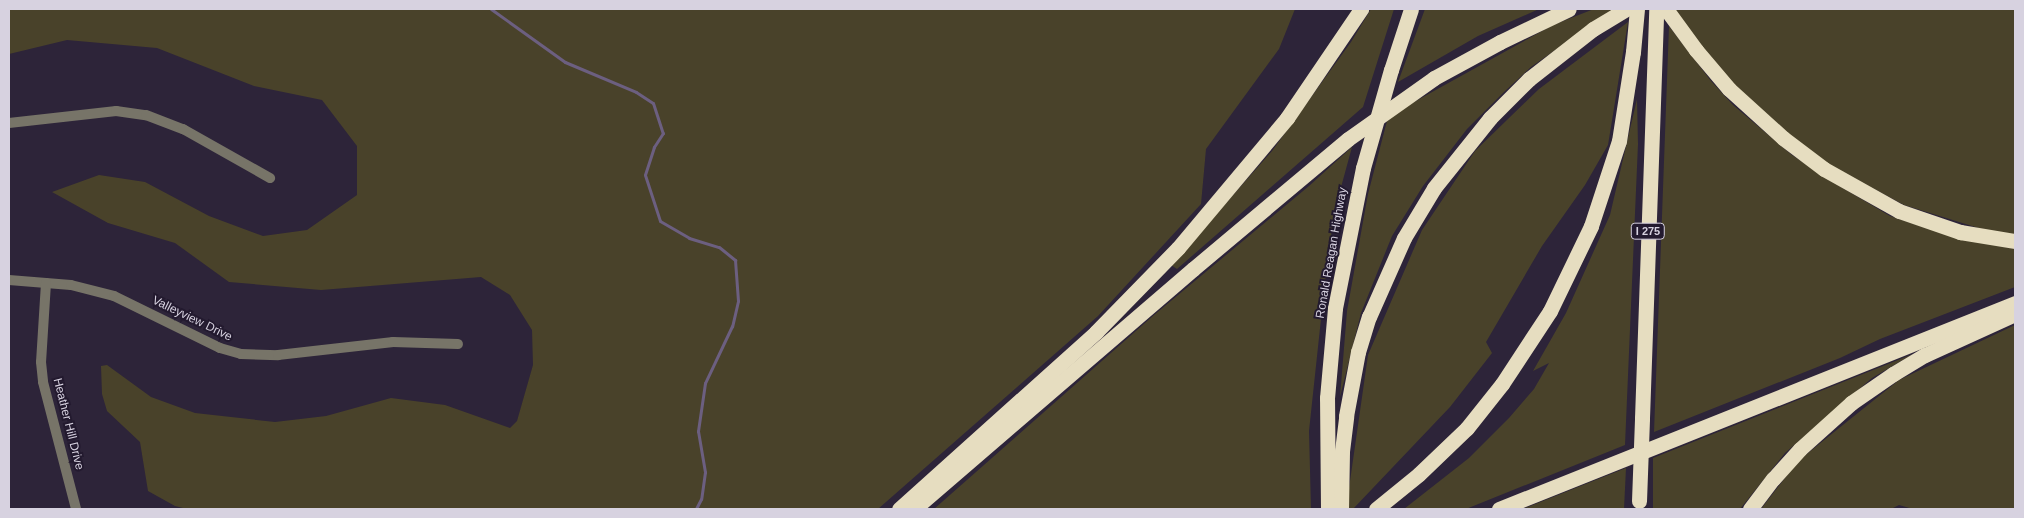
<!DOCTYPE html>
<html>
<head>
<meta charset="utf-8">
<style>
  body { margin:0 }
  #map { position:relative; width:2024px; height:518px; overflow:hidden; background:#2d2439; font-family:Helvetica,sans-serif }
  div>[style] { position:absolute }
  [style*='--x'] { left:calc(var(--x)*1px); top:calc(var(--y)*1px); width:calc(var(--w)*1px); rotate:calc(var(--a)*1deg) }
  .green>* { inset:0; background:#49422a }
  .stream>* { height:3px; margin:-1.5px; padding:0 1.5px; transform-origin:1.5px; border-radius:1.5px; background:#6c5f80 }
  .minor>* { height:10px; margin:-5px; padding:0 5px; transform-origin:5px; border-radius:5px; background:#777468 }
  .motorway>* { height:15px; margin:-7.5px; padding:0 7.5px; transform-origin:7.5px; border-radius:7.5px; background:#e6ddc0 }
  .motorway-bridge>* { height:15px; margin:-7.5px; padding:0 7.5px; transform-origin:7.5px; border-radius:7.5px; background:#e6ddc0 }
  span { translate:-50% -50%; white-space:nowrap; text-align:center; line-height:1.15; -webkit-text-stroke:4px #231a2f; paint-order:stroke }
  .shield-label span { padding:1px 4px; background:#231a2f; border:1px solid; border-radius:4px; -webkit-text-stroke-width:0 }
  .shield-label { font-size:11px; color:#d7d2e0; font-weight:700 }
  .street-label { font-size:12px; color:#d7d2e0 }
  .frame { position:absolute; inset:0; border:10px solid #d7d2e0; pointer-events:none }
</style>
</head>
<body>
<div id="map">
  <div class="green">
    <i style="clip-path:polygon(9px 9px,1295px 9px,1279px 49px,1206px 149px,1201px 204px,1098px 316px,878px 509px,187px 509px,175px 506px,148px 491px,140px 442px,107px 411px,102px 394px,101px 366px,107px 365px,151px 397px,195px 413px,275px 422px,326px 416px,391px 398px,445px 405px,510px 428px,517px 421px,533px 365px,532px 330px,510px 295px,481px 277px,321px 290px,229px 282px,175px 243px,108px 223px,52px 192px,99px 175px,145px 182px,209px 216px,263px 236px,307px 230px,357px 195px,357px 146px,322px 100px,254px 86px,157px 48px,67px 40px,9px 54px)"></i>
    <i style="clip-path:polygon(1371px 9px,1394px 9px,1363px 107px,1177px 269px,1171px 265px,1272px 151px,1351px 42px)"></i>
    <i style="clip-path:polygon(1425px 9px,1539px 9px,1478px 36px,1398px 82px)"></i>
    <i style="clip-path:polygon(1594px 9px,1614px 9px,1531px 67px,1504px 92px,1467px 129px,1423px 186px,1392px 236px,1361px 313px,1340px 397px,1347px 311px,1368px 194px,1387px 121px,1396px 112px,1553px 25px)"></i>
    <i style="clip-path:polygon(1673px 9px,2015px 9px,2015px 235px,1985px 230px,1904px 205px,1822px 161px,1772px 123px,1723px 75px)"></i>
    <i style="clip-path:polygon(1628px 22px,1608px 145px,1585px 185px,1542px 246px,1486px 342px,1492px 353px,1450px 407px,1353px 509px,1346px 509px,1368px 355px,1422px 230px,1475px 151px,1539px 89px)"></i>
    <i style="clip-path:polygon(1669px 26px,1711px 81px,1733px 105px,1792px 155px,1831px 181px,1890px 216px,1951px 236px,2015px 249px,2015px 287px,1880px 339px,1840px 358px,1654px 432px)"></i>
    <i style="clip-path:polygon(1637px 99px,1638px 144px,1625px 445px,1466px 509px,1404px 509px,1469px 458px,1509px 418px,1534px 389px,1549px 363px,1533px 371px,1566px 313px,1610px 215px)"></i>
    <i style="clip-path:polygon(1352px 147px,1334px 213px,1324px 291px,1309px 431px,1311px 509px,934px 509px,1154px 315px,1309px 186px)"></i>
    <i style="clip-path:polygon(2015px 325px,2015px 509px,1913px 509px,1899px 505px,1891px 509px,1761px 509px,1798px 461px,1899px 380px)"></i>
    <i style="clip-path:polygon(1913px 354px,1872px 378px,1785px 453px,1740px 509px,1653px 509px,1653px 458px)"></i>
    <i style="clip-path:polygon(1626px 468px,1624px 509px,1523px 509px)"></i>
  </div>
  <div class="stream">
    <i style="--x:491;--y:9;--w:91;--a:35.6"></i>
    <i style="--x:565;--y:62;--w:77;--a:22.9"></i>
    <i style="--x:636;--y:92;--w:20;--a:33"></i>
    <i style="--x:653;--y:103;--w:32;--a:72"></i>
    <i style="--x:663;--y:133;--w:17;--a:123"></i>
    <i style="--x:654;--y:147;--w:29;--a:108"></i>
    <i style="--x:645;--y:175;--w:48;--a:71.9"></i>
    <i style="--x:660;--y:221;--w:34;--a:30"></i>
    <i style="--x:689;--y:238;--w:31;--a:17"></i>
    <i style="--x:719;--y:247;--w:21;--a:39"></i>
    <i style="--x:735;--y:260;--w:41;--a:85.8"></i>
    <i style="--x:738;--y:301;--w:26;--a:103"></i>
    <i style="--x:732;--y:326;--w:63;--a:115.3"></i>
    <i style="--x:705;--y:383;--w:49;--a:98.3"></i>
    <i style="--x:698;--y:431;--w:42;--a:80.3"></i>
    <i style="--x:705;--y:472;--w:27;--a:98"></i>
    <i style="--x:701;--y:499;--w:11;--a:117"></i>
  </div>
  <div class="minor">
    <i style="--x:9;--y:123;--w:108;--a:-6.4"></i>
    <i style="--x:116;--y:111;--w:30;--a:8"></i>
    <i style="--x:146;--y:115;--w:40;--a:21"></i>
    <i style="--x:183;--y:129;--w:100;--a:29.4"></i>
    <i style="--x:9;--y:280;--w:62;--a:4.6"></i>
    <i style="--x:71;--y:285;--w:44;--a:14.3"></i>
    <i style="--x:114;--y:296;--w:118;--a:26.1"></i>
    <i style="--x:220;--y:348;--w:22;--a:16"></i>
    <i style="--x:241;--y:354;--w:37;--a:2"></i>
    <i style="--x:278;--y:355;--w:116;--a:-6.4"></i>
    <i style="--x:393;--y:342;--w:65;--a:1.8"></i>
    <i style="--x:46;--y:283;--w:79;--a:93.6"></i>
    <i style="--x:41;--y:362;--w:20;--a:84"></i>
    <i style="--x:43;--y:382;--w:131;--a:75.4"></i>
  </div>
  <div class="motorway">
    <i style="--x:1666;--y:9;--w:51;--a:53.8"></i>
    <i style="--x:1696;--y:50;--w:51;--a:49.8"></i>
    <i style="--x:1729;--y:89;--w:73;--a:42.2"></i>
    <i style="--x:1783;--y:138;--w:51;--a:37.1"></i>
    <i style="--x:1824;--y:169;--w:86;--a:29.2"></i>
    <i style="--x:1899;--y:211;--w:65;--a:19"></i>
    <i style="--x:1960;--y:232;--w:56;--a:9.3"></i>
    <i style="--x:1391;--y:70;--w:64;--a:-71.8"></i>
    <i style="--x:1642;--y:418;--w:409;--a:-88"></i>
    <i style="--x:899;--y:509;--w:265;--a:-41.9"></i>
    <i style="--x:1096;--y:332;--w:117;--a:-45.7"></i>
    <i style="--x:1178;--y:248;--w:170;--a:-50"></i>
    <i style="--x:1287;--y:118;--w:132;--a:-55.8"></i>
    <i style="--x:914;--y:509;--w:368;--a:-40.7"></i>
    <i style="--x:1193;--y:269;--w:202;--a:-40"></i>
    <i style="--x:1348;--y:139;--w:105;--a:-35.3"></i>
    <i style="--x:1434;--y:78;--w:75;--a:-28.6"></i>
    <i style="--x:1500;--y:42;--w:76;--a:-25.6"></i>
    <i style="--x:1328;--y:509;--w:111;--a:-90.5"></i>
    <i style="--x:1327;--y:398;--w:90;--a:-84.9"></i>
    <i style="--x:1335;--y:308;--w:143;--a:-78.7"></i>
    <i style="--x:1341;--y:509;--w:58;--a:-89"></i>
    <i style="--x:1342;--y:451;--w:35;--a:-83"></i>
    <i style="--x:1346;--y:416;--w:65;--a:-79.4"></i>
    <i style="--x:1358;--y:352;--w:37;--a:-73"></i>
    <i style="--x:1369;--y:317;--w:86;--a:-66.1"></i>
    <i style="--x:1404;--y:238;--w:58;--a:-59"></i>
    <i style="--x:1434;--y:188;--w:90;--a:-51.3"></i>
    <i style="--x:1490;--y:118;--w:55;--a:-45"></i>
    <i style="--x:1529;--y:79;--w:81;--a:-38"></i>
    <i style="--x:1593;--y:29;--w:39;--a:-31"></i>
    <i style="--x:1376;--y:509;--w:55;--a:-39.1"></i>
    <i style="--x:1419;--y:474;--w:66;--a:-43.8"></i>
    <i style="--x:1467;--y:428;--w:56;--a:-51.5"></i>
    <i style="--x:1502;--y:384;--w:87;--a:-56.7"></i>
    <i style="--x:1550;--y:311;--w:94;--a:-64.2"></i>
    <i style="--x:1591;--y:226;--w:89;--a:-71.8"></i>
    <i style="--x:1619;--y:141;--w:90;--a:-81.1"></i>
    <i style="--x:1633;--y:52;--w:43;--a:-84.7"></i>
    <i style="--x:1499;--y:509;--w:556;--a:-21.76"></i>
    <i style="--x:1750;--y:509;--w:38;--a:-53"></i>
    <i style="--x:1773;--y:479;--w:40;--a:-48"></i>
    <i style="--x:1800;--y:449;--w:69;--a:-42"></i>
    <i style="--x:1851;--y:403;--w:51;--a:-34.6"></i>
    <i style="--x:1893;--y:374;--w:37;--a:-31"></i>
    <i style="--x:1925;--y:355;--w:99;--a:-24.5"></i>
  </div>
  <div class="motorway-bridge">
    <i style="--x:1363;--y:168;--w:102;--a:-74.1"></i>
    <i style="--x:1639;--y:501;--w:83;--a:-87.9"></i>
  </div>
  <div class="shield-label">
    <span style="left:1648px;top:231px">I 275</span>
  </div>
  <div class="street-label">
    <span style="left:1332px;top:253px;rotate:-80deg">Ronald Reagan Highway</span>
    <span style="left:192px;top:319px;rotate:26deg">Valleyview Drive</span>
    <span style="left:68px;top:424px;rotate:76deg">Heather Hill Drive</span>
  </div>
  <div class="frame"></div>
</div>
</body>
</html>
